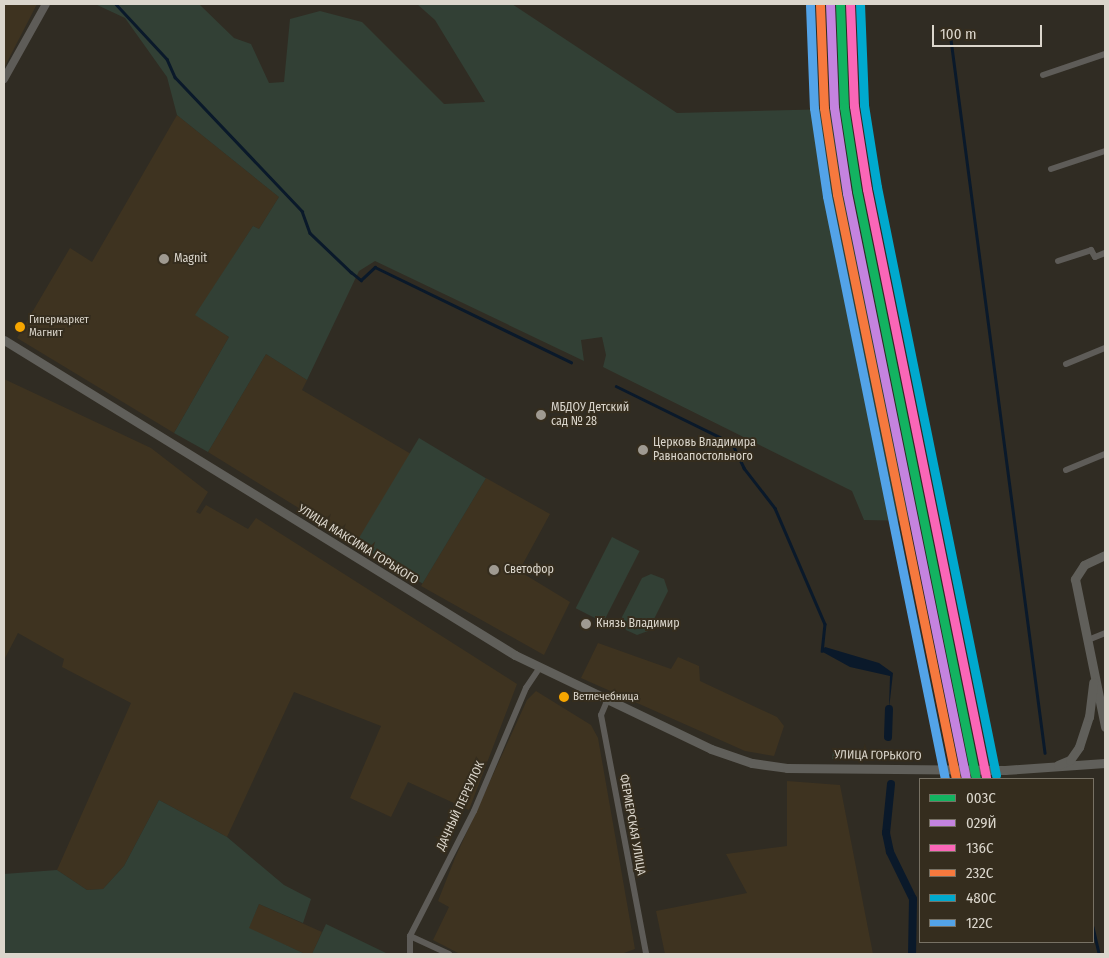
<!DOCTYPE html>
<html>
<head>
<meta charset="utf-8">
<style>
  body { margin:0 }
  #map { position:relative; width:1109px; height:958px; overflow:hidden; background:#302c23; font-family:"Fira Sans Condensed",sans-serif }
  div>[style] { position:absolute }
  [style*='--x'] { left:calc(var(--x)*1px); top:calc(var(--y)*1px); width:calc(var(--w)*1px); rotate:calc(var(--a)*1deg) }
  .built>* { inset:0; background:#3e3320; transform-origin:0 0 }
  .green>* { inset:0; background:#324035; transform-origin:0 0 }
  .water>* { inset:0; background:#0a192a }
  .stream>* { height:2.5px; margin:-1.25px; padding:0 1.25px; transform-origin:1.25px; border-radius:1.25px; background:#0a192a }
  .canal>* { height:8px; margin:-4px; padding:0 4px; transform-origin:4px; border-radius:4px; background:#0a192a }
  .minor>* { height:6px; margin:-3px; padding:0 3px; transform-origin:3px; border-radius:3px; background:#5e5c58 }
  .tertiary>* { height:8px; margin:-4px; padding:0 4px; transform-origin:4px; border-radius:4px; background:#5e5c58 }
  .secondary>* { height:9px; margin:-4.5px; padding:0 4.5px; transform-origin:4.5px; border-radius:4.5px; background:#605f5a }
  .rail-1>* { height:9px; margin:-4.5px; padding:0 4.5px; transform-origin:4.5px; border-radius:4.5px; background:#13b361 }
  .rail-2>* { height:9px; margin:-4.5px; padding:0 4.5px; transform-origin:4.5px; border-radius:4.5px; background:#c483df }
  .rail-3>* { height:9px; margin:-4.5px; padding:0 4.5px; transform-origin:4.5px; border-radius:4.5px; background:#fa66b7 }
  .rail-4>* { height:9px; margin:-4.5px; padding:0 4.5px; transform-origin:4.5px; border-radius:4.5px; background:#f6793e }
  .rail-5>* { height:9px; margin:-4.5px; padding:0 4.5px; transform-origin:4.5px; border-radius:4.5px; background:#00a9ce }
  .rail-6>* { height:9px; margin:-4.5px; padding:0 4.5px; transform-origin:4.5px; border-radius:4.5px; background:#53a3e8 }
  .dots>* { width:14px; height:14px; translate:-50% -50%; box-sizing:border-box; border:2px solid #352d1e; border-radius:50% }
  span { translate:-50% -50%; white-space:nowrap; text-align:center; line-height:1.15; -webkit-text-stroke:4px #352d1e; paint-order:stroke }
  .bus-label { font-size:11px; color:#dbd6cc }
  .left { translate:0 -50%; text-align:left }
  .poi-label { font-size:12px; color:#dbd6cc }
  .street-label { font-size:12px; color:#dbd6cc }
  .frame { position:absolute; inset:0; border:5px solid #dbd6cc; pointer-events:none }
  .legend { position:absolute; left:919px; top:778px; width:175px; height:165px; box-sizing:border-box; background:#352d1e; border:1px solid #777164; margin:0; padding:6px 9px; list-style:none; font-size:15px; color:#dbd6cc }
  .legend li { display:flex; align-items:center; gap:10px; height:25px }
  .legend b { width:25px; border:1px solid #777164 }
  .scale { position:absolute; left:932px; top:25px; width:110px; height:22px; box-sizing:border-box; border:2px solid #dbd6cc; border-top:0; padding-left:6px; font-size:15px; line-height:18px; white-space:nowrap; color:#dbd6cc; -webkit-text-stroke:4px #352d1e; paint-order:stroke }
</style>
</head>
<body>
<div id="map">
  <div class="built">
    <i style="clip-path:polygon(4px 4px,37px 4px,4px 68px)"></i>
    <i style="clip-path:polygon(177px 115px,279px 197px,259px 229px,253px 226px,196px 315px,229px 337px,174px 433px,17px 338px,70px 248px,92px 262px)"></i>
    <i style="clip-path:polygon(266px 354px,307px 380px,302px 390px,411px 454px,357px 544px,208px 452px)"></i>
    <i style="clip-path:polygon(4px 379px,151px 448px,208px 492px,196px 512px,200px 514px,206px 505px,248px 529px,256px 518px,517px 684px,469px 810px,408px 782px,391px 817px,350px 798px,381px 726px,294px 692px,227px 837px,159px 800px,124px 866px,103px 889px,87px 890px,57px 870px,131px 703px,62px 667px,64px 659px,18px 633px,4px 660px)"></i>
    <i style="clip-path:polygon(486px 478px,550px 514px,519px 571px,570px 602px,544px 655px,421px 586px)"></i>
    <i style="clip-path:polygon(598px 643px,671px 669px,678px 657px,699px 666px,700px 681px,777px 717px,784px 726px,774px 756px,745px 751px,581px 678px)"></i>
    <i style="clip-path:polygon(536px 691px,591px 725px,598px 738px,635px 949px,621px 954px,460px 954px,433px 940px,449px 907px,438px 901px,455px 858px,527px 700px)"></i>
    <i style="clip-path:polygon(787px 781px,840px 785px,873px 954px,665px 954px,656px 911px,747px 893px,726px 854px,787px 846px)"></i>
    <i style="left:259px;top:904px;width:69px;height:27px;rotate:24deg"></i>
  </div>
  <div class="green">
    <i style="clip-path:polygon(95px 4px,199px 4px,234px 38px,251px 44px,269px 83px,284px 82px,290px 19px,320px 11px,362px 22px,444px 104px,485px 102px,435px 20px,417px 4px,512px 4px,677px 113px,835px 109px,918px 521px,864px 520px,852px 491px,603px 367px,606px 355px,602px 337px,581px 340px,584px 361px,375px 261px,359px 271px,307px 380px,266px 354px,208px 452px,174px 433px,229px 337px,195px 315px,253px 226px,259px 229px,279px 197px,177px 115px,167px 77px,125px 18px)"></i>
    <i style="left:419px;top:438px;width:78px;height:123px;rotate:31deg"></i>
    <i style="left:612px;top:537px;width:31px;height:80px;rotate:27deg"></i>
    <i style="clip-path:polygon(651px 574px,664px 579px,668px 591px,648px 631px,637px 635px,626px 630px,622px 617px,642px 578px)"></i>
    <i style="clip-path:polygon(833px 751px,852px 751px,855px 756px,832px 759px)"></i>
    <i style="clip-path:polygon(159px 800px,227px 837px,284px 885px,311px 899px,303px 923px,259px 904px,249px 928px,305px 954px,4px 954px,4px 874px,57px 870px,87px 890px,103px 889px,124px 866px)"></i>
    <i style="clip-path:polygon(326px 924px,388px 954px,312px 954px)"></i>
  </div>
  <div class="water">
    <i style="clip-path:polygon(825px 647px,879px 663px,893px 673px,889px 709px,890px 676px,850px 667px,821px 651px)"></i>
  </div>
  <div class="stream">
    <i style="--x:116;--y:4;--w:75;--a:47.2"></i>
    <i style="--x:167;--y:59;--w:20;--a:66"></i>
    <i style="--x:175;--y:77;--w:185;--a:46.5"></i>
    <i style="--x:302;--y:211;--w:23;--a:70"></i>
    <i style="--x:310;--y:233;--w:57;--a:43.6"></i>
    <i style="--x:351;--y:272;--w:13;--a:39"></i>
    <i style="--x:361;--y:280;--w:19;--a:-43"></i>
    <i style="--x:375;--y:267;--w:218;--a:25.9"></i>
    <i style="--x:950;--y:32;--w:727;--a:82.49"></i>
    <i style="--x:616;--y:386;--w:129;--a:26.2"></i>
    <i style="--x:732;--y:443;--w:28;--a:64"></i>
    <i style="--x:744;--y:468;--w:51;--a:52.2"></i>
    <i style="--x:775;--y:508;--w:126;--a:66.7"></i>
    <i style="--x:825;--y:624;--w:27;--a:96"></i>
    <i style="--x:1093;--y:927;--w:28;--a:77"></i>
  </div>
  <div class="canal">
    <i style="--x:888;--y:737;--w:28;--a:-88"></i>
    <i style="--x:891;--y:784;--w:49;--a:95.8"></i>
    <i style="--x:886;--y:833;--w:19;--a:78"></i>
    <i style="--x:890;--y:852;--w:52;--a:63.9"></i>
    <i style="--x:913;--y:899;--w:55;--a:91"></i>
  </div>
  <div class="minor">
    <i style="--x:1043;--y:75;--w:65;--a:-18.7"></i>
    <i style="--x:1051;--y:169;--w:57;--a:-18.4"></i>
    <i style="--x:1058;--y:261;--w:35;--a:-18"></i>
    <i style="--x:1091;--y:250;--w:8;--a:60"></i>
    <i style="--x:1095;--y:257;--w:11;--a:-22"></i>
    <i style="--x:1066;--y:364;--w:42;--a:-22.3"></i>
    <i style="--x:1066;--y:470;--w:42;--a:-22.3"></i>
    <i style="--x:1088;--y:640;--w:18;--a:-22"></i>
    <i style="--x:607;--y:701;--w:15;--a:113"></i>
    <i style="--x:601;--y:715;--w:243;--a:79.3"></i>
    <i style="--x:410;--y:936;--w:43;--a:24.8"></i>
    <i style="--x:410;--y:954;--w:18;--a:-90"></i>
    <i style="--x:410;--y:936;--w:140;--a:-62.9"></i>
    <i style="--x:474;--y:811;--w:134;--a:-67.1"></i>
    <i style="--x:526;--y:688;--w:23;--a:-56"></i>
  </div>
  <div class="tertiary">
    <i style="--x:4;--y:79;--w:86;--a:-60.8"></i>
  </div>
  <div class="secondary">
    <i style="--x:4;--y:340;--w:600;--a:31.65"></i>
    <i style="--x:515;--y:655;--w:217;--a:25.6"></i>
    <i style="--x:711;--y:749;--w:43;--a:18.9"></i>
    <i style="--x:752;--y:763;--w:35;--a:8"></i>
    <i style="--x:787;--y:768;--w:218;--a:0.5"></i>
    <i style="--x:1005;--y:770;--w:100;--a:-4"></i>
    <i style="--x:1105;--y:555;--w:23;--a:155"></i>
    <i style="--x:1084;--y:565;--w:17;--a:123"></i>
    <i style="--x:1075;--y:579;--w:151;--a:78.5"></i>
    <i style="--x:1058;--y:765;--w:13;--a:-23"></i>
    <i style="--x:1070;--y:760;--w:16;--a:-55"></i>
    <i style="--x:1079;--y:747;--w:32;--a:-72"></i>
    <i style="--x:1089;--y:717;--w:35;--a:-83"></i>
  </div>
  <div class="rail-1">
    <i style="--x:840;--y:4;--w:103;--a:87.8"></i>
    <i style="--x:844;--y:107;--w:85;--a:81.2"></i>
    <i style="--x:857;--y:191;--w:600;--a:78.56"></i>
  </div>
  <div class="rail-2">
    <i style="--x:830;--y:4;--w:103;--a:87.8"></i>
    <i style="--x:834;--y:107;--w:87;--a:81.4"></i>
    <i style="--x:847;--y:193;--w:598;--a:78.52"></i>
  </div>
  <div class="rail-3">
    <i style="--x:850;--y:4;--w:102;--a:87.8"></i>
    <i style="--x:854;--y:106;--w:84;--a:81.1"></i>
    <i style="--x:867;--y:189;--w:600;--a:78.56"></i>
  </div>
  <div class="rail-4">
    <i style="--x:820;--y:5;--w:103;--a:87.8"></i>
    <i style="--x:824;--y:108;--w:87;--a:81.4"></i>
    <i style="--x:837;--y:194;--w:597;--a:78.5"></i>
  </div>
  <div class="rail-5">
    <i style="--x:860;--y:4;--w:101;--a:87.7"></i>
    <i style="--x:864;--y:105;--w:83;--a:81"></i>
    <i style="--x:877;--y:187;--w:600;--a:78.56"></i>
  </div>
  <div class="rail-6">
    <i style="--x:810;--y:5;--w:103;--a:87.8"></i>
    <i style="--x:814;--y:108;--w:89;--a:81.6"></i>
    <i style="--x:827;--y:196;--w:595;--a:78.56"></i>
  </div>
  <div class="dots">
    <i style="left:164px;top:259px;background:#9f9a91"></i>
    <i style="left:20px;top:327px;background:#f7a600"></i>
    <i style="left:541px;top:415px;background:#9f9a91"></i>
    <i style="left:643px;top:450px;background:#9f9a91"></i>
    <i style="left:494px;top:570px;background:#9f9a91"></i>
    <i style="left:586px;top:624px;background:#9f9a91"></i>
    <i style="left:564px;top:697px;background:#f7a600"></i>
  </div>
  <div class="bus-label">
    <span class="left" style="left:29px;top:327px">Гипермаркет<br>Магнит</span>
    <span class="left" style="left:573px;top:697px">Ветлечебница</span>
  </div>
  <div class="poi-label">
    <span class="left" style="left:174px;top:259px">Magnit</span>
    <span class="left" style="left:551px;top:415px">МБДОУ Детский<br>сад № 28</span>
    <span class="left" style="left:653px;top:450px">Церковь Владимира<br>Равноапостольного</span>
    <span class="left" style="left:504px;top:570px">Светофор</span>
    <span class="left" style="left:596px;top:624px">Князь Владимир</span>
  </div>
  <div class="street-label">
    <span style="left:358px;top:545px;rotate:32deg">УЛИЦА МАКСИМА ГОРЬКОГО</span>
    <span style="left:878px;top:756px;rotate:1deg">УЛИЦА ГОРЬКОГО</span>
    <span style="left:461px;top:806px;rotate:-65deg">ДАЧНЫЙ ПЕРЕУЛОК</span>
    <span style="left:632px;top:825px;rotate:80deg">ФЕРМЕРСКАЯ УЛИЦА</span>
  </div>
  <div class="frame"></div>
  <ul class="legend">
  <li><b style="height:6px;background:#13b361"></b>003С</li>
  <li><b style="height:6px;background:#c483df"></b>029Й</li>
  <li><b style="height:6px;background:#fa66b7"></b>136С</li>
  <li><b style="height:6px;background:#f6793e"></b>232C</li>
  <li><b style="height:6px;background:#00a9ce"></b>480С</li>
  <li><b style="height:6px;background:#53a3e8"></b>122С</li>
  </ul>
  <div class="scale">100 m</div>
</div>
</body>
</html>
